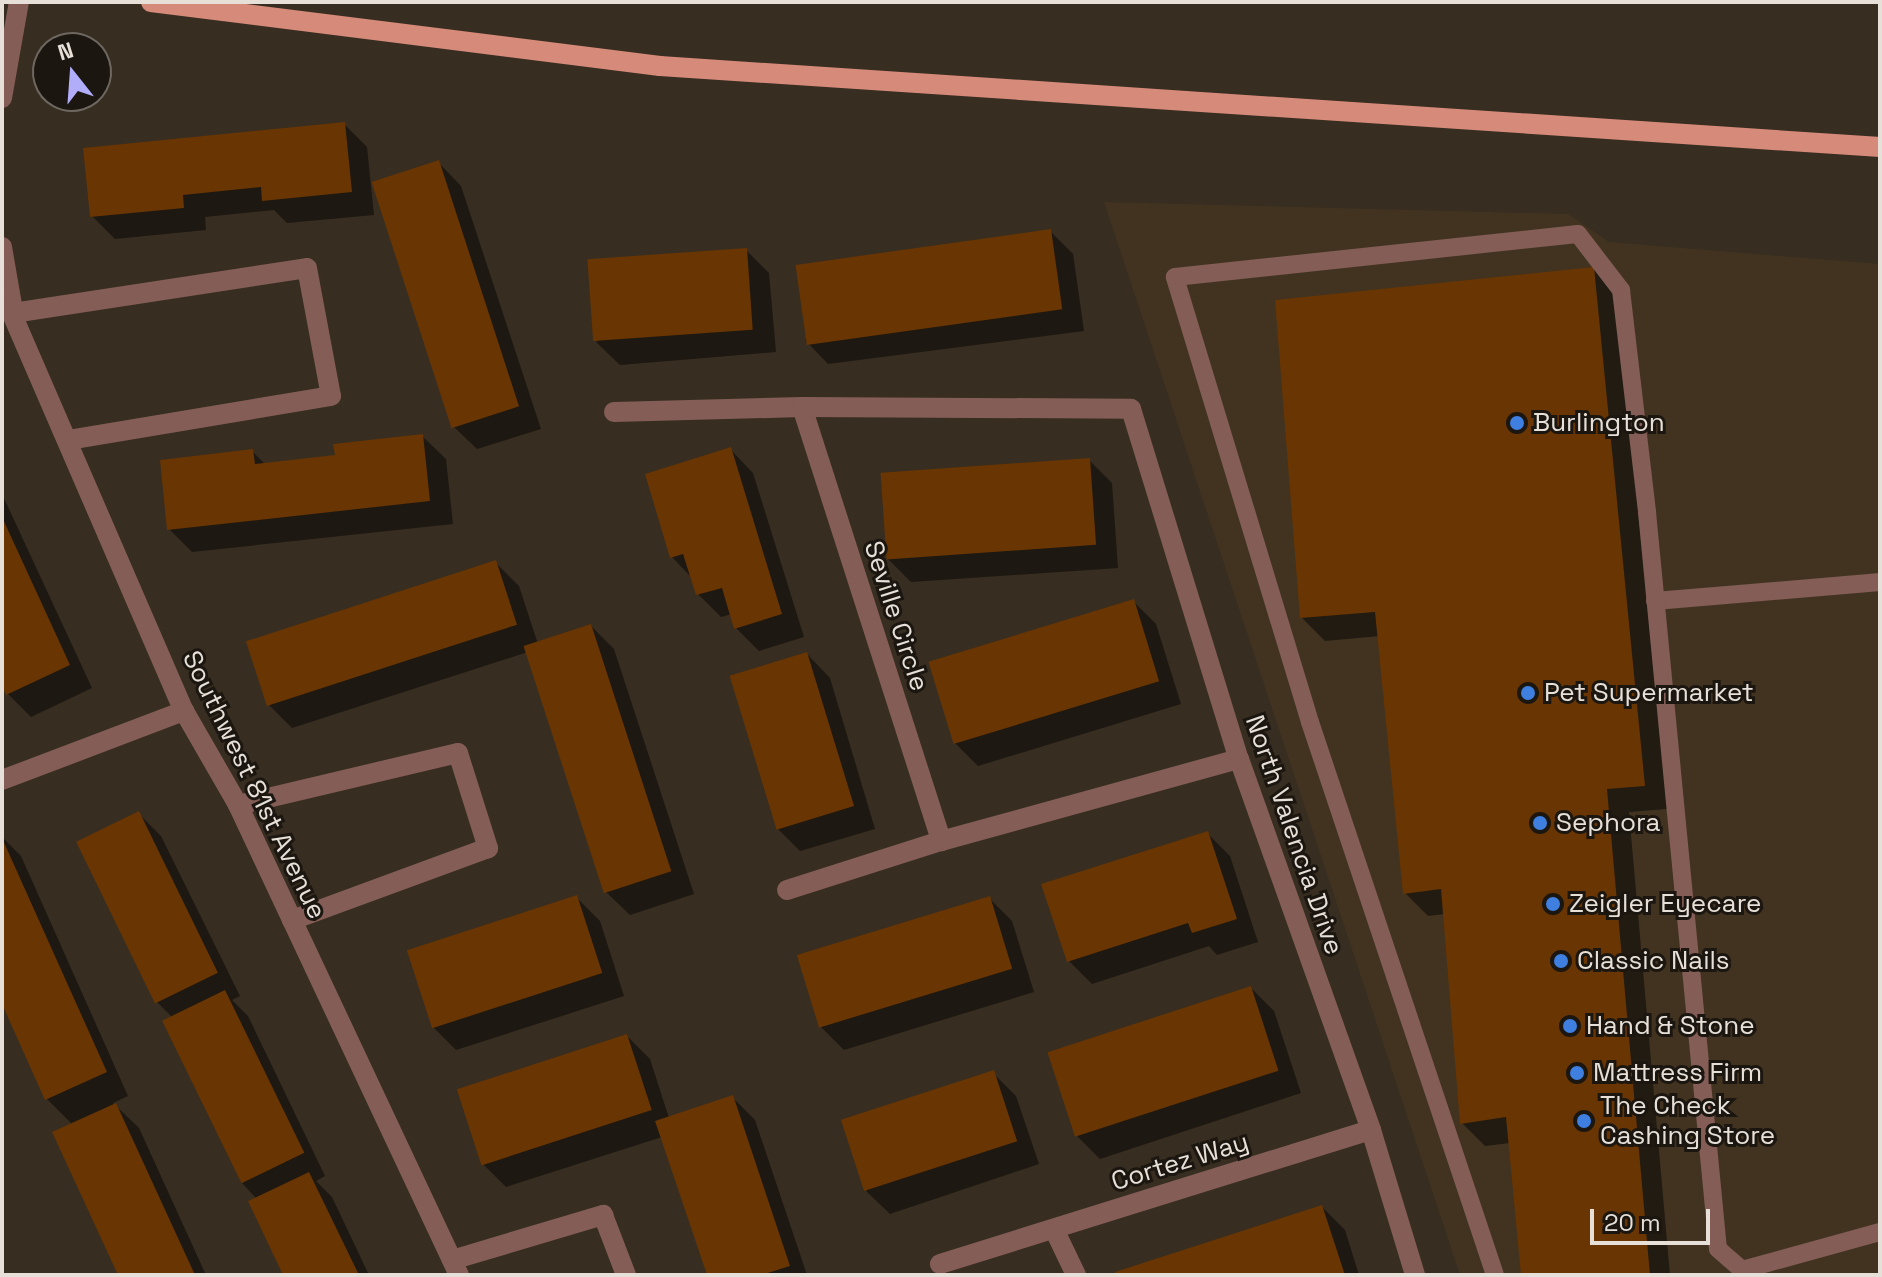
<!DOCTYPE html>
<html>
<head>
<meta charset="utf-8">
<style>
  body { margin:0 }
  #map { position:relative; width:1882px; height:1277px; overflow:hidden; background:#372d20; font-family:"Space Grotesk",sans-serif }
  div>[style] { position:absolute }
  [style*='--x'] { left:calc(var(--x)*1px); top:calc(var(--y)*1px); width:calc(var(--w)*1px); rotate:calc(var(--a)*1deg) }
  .built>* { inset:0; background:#413320 }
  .shadow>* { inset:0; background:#0007 }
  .building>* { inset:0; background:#683503; transform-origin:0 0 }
  .lane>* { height:18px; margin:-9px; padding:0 9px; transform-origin:9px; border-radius:9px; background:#835d56 }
  .street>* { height:20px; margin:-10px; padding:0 10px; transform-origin:10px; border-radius:10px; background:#835d56 }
  .primary>* { height:20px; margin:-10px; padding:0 10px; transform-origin:10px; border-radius:10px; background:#d68a7a }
  .dots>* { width:22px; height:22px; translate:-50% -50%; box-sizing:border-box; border:4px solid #1b1610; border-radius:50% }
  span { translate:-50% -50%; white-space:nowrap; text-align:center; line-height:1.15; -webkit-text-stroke:6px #1b1610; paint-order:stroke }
  .poi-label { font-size:26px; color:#e7e0d8 }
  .left { translate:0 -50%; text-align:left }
  .street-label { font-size:26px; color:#e7e0d8 }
  .frame { position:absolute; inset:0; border:4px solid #e7e0d8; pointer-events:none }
  .north { position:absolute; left:32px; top:32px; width:80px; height:80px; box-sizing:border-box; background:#1b1610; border:2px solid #6d6760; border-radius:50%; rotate:343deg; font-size:22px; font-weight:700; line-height:32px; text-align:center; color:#e7e0d8 }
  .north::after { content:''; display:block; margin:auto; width:28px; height:36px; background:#b2adf9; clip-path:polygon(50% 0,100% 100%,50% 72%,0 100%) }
  .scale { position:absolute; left:1590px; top:1209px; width:120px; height:36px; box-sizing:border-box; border:4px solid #e7e0d8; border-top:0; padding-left:10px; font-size:24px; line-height:28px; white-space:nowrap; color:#e7e0d8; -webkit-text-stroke:6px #1b1610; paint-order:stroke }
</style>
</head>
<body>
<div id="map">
  <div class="built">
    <i style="clip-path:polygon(1104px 202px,1568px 214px,1609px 242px,1880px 264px,1880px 1275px,1460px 1275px)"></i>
  </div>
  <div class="shadow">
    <i style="clip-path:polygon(344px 124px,367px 147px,374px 215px,287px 223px,274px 210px,205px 217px,206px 230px,115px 239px,92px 216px)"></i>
    <i style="clip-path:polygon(438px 162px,461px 186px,541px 429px,477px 449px,453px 426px)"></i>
    <i style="clip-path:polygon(1050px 231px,1073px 254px,1084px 331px,828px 364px,805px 340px)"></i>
    <i style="clip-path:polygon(746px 250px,769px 273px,776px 352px,620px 365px,596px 342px)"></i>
    <i style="clip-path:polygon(1594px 269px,1617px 292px,1667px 809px,1629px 812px,1670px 1275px,1523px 1275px,1510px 1143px,1485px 1146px,1462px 1123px,1445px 914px,1428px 916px,1405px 893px,1380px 636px,1325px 641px,1302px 618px)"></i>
    <i style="clip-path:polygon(422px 436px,446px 459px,453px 524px,192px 552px,169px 529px,252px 451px,266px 465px,337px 457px)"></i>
    <i style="clip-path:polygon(730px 449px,753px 473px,804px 637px,759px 651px,736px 628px,732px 614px,721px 617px,698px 594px,692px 578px,672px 557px)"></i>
    <i style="clip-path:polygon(1089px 460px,1112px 483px,1118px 568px,911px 582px,888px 559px)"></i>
    <i style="clip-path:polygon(2px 494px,92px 688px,31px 717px,8px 694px,2px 681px)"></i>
    <i style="clip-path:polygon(496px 563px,519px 586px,538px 644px,591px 626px,614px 649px,694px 894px,630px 915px,606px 892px,528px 652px,292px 728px,269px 705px)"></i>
    <i style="clip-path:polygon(1133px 601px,1156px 624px,1181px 704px,978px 766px,955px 743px)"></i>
    <i style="clip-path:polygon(807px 654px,830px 678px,875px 829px,800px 851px,777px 828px)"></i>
    <i style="clip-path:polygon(138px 813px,161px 836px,240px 996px,232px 1000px,248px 1016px,325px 1176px,316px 1181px,332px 1197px,369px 1275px,285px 1275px,257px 1199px,241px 1182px,164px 1022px,173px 1018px,157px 1002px)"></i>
    <i style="clip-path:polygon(1207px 833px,1230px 856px,1258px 942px,1217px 955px,1209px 946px,1092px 984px,1069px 961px)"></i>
    <i style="clip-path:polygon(2px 837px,21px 856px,128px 1096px,113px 1103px,139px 1128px,206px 1275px,120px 1275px,73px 1125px,47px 1099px,2px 999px)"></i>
    <i style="clip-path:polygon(577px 898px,600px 921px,624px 996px,456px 1050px,433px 1027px)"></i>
    <i style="clip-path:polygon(989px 898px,1012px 921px,1034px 992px,844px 1050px,821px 1027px)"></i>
    <i style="clip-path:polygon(1251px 988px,1274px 1011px,1301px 1093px,1100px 1159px,1077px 1136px)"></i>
    <i style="clip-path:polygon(627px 1036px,650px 1059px,669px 1118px,732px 1097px,755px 1120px,807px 1275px,709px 1275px,662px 1137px,506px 1187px,483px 1164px)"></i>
    <i style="clip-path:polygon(993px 1073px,1016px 1096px,1039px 1164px,890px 1214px,866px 1191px)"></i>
    <i style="clip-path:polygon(1322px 1207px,1345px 1230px,1359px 1275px,1118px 1275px)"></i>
  </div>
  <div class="building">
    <i style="clip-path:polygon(345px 122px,352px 192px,262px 201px,261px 187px,183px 195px,184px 208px,90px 217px,83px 148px)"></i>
    <i style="left:439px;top:160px;width:259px;height:71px;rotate:72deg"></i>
    <i style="left:1051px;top:229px;width:81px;height:258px;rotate:82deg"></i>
    <i style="left:747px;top:248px;width:82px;height:160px;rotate:86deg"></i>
    <i style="clip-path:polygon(1594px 267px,1645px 786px,1607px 789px,1650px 1275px,1521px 1275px,1506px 1117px,1460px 1124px,1441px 889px,1403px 894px,1375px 612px,1300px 618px,1275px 300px)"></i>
    <i style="clip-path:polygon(423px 434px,430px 501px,167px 530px,160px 460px,253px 449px,255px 464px,335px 455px,333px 444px)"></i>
    <i style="clip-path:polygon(731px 447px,782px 614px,734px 629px,722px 588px,696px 595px,683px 554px,670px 558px,645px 474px)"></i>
    <i style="left:1090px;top:458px;width:87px;height:210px;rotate:86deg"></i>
    <i style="clip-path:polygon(2px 517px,70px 665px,6px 695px,2px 686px)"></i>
    <i style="left:496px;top:560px;width:68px;height:263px;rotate:72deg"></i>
    <i style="left:1134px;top:599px;width:86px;height:215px;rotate:73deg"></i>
    <i style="left:591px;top:624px;width:260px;height:71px;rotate:72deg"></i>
    <i style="left:807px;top:652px;width:161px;height:81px;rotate:73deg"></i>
    <i style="left:139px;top:811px;width:180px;height:70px;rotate:64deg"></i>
    <i style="clip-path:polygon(1208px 831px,1237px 919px,1192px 933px,1188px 923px,1067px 962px,1041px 884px)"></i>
    <i style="clip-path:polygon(2px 838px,107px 1072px,45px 1100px,2px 1004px)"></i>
    <i style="left:577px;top:895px;width:82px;height:179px;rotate:72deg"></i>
    <i style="left:990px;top:896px;width:76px;height:202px;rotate:73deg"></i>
    <i style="left:1251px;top:986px;width:89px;height:214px;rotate:72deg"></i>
    <i style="left:225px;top:990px;width:181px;height:70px;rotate:64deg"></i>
    <i style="left:627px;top:1034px;width:80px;height:179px;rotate:72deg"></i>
    <i style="left:994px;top:1070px;width:75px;height:161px;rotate:72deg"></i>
    <i style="clip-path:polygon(733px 1095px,790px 1266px,761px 1275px,707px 1275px,655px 1121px)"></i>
    <i style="clip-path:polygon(116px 1103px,195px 1275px,118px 1275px,52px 1132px)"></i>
    <i style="clip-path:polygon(309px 1172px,359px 1275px,283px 1275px,248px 1201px)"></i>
    <i style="clip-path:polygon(1322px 1205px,1345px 1275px,1116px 1275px,1115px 1272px)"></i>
  </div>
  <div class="lane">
    <i style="--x:1655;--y:601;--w:226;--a:-4.8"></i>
    <i style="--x:1495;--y:1275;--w:583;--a:-108.5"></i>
    <i style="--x:1310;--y:722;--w:465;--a:-106.9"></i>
    <i style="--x:1175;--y:277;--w:405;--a:-6.1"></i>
    <i style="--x:1578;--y:234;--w:71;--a:52.5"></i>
    <i style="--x:1621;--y:290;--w:224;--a:83.3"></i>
    <i style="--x:1647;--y:512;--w:740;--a:84.5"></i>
    <i style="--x:1718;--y:1249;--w:32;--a:41"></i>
    <i style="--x:1742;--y:1270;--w:143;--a:-15.4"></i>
  </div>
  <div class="street">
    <i style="--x:2;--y:98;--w:97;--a:-80"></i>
    <i style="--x:2;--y:247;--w:59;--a:80.2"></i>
    <i style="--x:2;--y:291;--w:458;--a:66.6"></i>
    <i style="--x:184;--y:711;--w:108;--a:60.1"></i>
    <i style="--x:238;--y:805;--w:519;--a:64.82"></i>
    <i style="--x:4;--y:310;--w:9;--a:18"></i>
    <i style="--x:13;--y:313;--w:297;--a:-8.7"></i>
    <i style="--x:307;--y:268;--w:130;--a:79.4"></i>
    <i style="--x:331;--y:396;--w:267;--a:170.5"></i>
    <i style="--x:802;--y:407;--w:456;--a:72.2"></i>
    <i style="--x:614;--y:412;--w:188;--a:-1.5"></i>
    <i style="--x:802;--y:407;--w:329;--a:0.3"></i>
    <i style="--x:1131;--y:409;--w:366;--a:72.9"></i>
    <i style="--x:1239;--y:759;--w:394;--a:70.4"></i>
    <i style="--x:1371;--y:1130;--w:152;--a:73.1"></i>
    <i style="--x:2;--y:780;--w:195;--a:-20.8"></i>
    <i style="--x:238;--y:805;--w:226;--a:-13.3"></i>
    <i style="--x:458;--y:753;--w:100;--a:72.5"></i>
    <i style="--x:488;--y:848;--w:209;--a:159.8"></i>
    <i style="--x:787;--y:890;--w:162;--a:-17.7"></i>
    <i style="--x:941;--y:841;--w:309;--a:-15.4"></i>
    <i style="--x:1054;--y:1229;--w:51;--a:64.4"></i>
    <i style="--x:452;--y:1260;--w:158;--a:-16.6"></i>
    <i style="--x:603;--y:1215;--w:64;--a:69"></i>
    <i style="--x:940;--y:1264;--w:451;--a:-17.3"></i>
  </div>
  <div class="primary">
    <i style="--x:151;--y:2;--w:513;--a:7.17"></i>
    <i style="--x:660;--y:66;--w:1223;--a:3.8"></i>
  </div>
  <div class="dots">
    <i style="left:1517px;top:423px;background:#3f7fe0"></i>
    <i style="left:1528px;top:693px;background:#3f7fe0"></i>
    <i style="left:1540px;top:823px;background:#3f7fe0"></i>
    <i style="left:1553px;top:904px;background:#3f7fe0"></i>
    <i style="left:1561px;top:961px;background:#3f7fe0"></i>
    <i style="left:1570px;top:1026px;background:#3f7fe0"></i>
    <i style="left:1577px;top:1073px;background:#3f7fe0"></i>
    <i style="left:1584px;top:1121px;background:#3f7fe0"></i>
  </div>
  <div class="poi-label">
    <span class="left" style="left:1533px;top:423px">Burlington</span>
    <span class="left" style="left:1544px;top:693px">Pet Supermarket</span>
    <span class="left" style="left:1556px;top:823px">Sephora</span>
    <span class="left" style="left:1569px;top:904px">Zeigler Eyecare</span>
    <span class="left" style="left:1577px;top:961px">Classic Nails</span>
    <span class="left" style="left:1586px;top:1026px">Hand &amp; Stone</span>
    <span class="left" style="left:1593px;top:1073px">Mattress Firm</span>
    <span class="left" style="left:1600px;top:1121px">The Check<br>Cashing Store</span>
  </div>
  <div class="street-label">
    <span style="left:896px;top:616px;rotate:72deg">Seville Circle</span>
    <span style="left:254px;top:785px;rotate:64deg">Southwest 81st Avenue</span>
    <span style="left:1294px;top:835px;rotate:71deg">North Valencia Drive</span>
    <span style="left:1180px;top:1162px;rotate:-17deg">Cortez Way</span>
  </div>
  <div class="frame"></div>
  <div class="north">N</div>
  <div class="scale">20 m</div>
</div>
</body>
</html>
